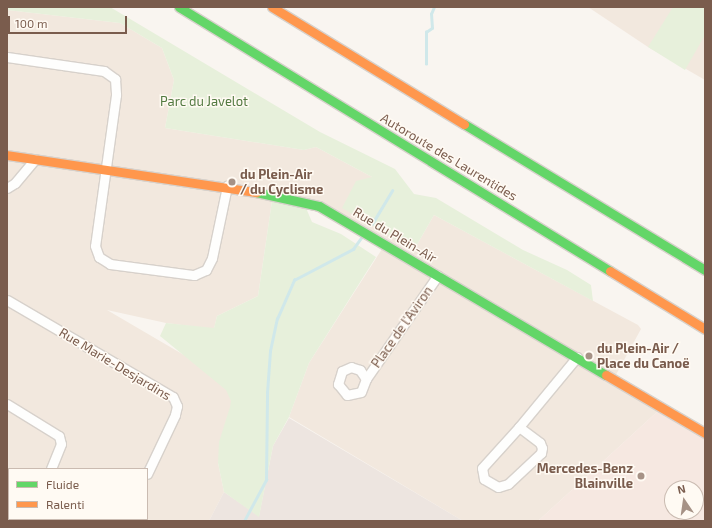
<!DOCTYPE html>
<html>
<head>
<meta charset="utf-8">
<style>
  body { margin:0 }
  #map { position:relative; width:712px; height:528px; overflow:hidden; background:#f9f5f0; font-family:"Exo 2",sans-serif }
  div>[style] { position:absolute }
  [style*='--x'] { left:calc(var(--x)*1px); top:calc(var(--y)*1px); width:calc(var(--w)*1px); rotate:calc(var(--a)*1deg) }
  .residential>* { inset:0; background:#f2e8de }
  .commercial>* { inset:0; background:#f6e8e1 }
  .industrial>* { inset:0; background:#ede5e0 }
  .green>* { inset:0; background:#e7f0db }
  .stream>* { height:2.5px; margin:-1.25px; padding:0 1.25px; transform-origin:1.25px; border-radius:1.25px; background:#d0e8ea }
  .roads { filter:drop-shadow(1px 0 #d7d1cb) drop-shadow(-1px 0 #d7d1cb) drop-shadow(0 1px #d7d1cb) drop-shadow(0 -1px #d7d1cb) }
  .street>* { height:9px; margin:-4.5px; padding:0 4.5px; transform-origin:4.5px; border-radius:4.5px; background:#fefefd }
  .fast>* { height:9px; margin:-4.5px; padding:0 4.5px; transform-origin:4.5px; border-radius:4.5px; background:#63d668 }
  .slow>* { height:9px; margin:-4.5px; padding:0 4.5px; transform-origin:4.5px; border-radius:4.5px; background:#ff974d }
  .dots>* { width:11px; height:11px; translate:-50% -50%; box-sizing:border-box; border:2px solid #fffaf3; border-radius:50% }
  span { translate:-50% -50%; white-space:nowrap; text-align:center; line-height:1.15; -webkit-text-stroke:3px #fffaf3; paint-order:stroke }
  .park-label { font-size:13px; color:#537a41 }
  .street-label { font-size:13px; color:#7a5c4d }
  .poi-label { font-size:13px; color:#7a5c4d; font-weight:700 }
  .left { translate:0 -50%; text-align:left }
  .right { translate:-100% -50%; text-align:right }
  .frame { position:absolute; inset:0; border:8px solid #7a5c4d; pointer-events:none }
  .legend { position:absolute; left:8px; top:468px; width:140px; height:52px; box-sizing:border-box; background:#fffaf3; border:1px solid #cabbb1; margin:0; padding:5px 7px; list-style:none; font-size:12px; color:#7a5c4d }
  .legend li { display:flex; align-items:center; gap:8px; height:20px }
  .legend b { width:20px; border:1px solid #cabbb1 }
  .north { position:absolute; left:664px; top:480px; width:40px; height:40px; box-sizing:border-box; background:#fffaf3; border:1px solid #cabbb1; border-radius:50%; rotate:347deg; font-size:11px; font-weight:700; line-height:16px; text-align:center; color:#7a5c4d }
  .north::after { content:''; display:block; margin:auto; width:14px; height:18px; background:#a69286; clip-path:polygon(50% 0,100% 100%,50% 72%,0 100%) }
  .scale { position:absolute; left:8px; top:16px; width:119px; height:18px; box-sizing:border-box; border:2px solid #7a5c4d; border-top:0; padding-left:5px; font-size:12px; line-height:14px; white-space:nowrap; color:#7a5c4d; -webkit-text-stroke:3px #fffaf3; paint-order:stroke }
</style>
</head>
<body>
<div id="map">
  <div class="residential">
    <i style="clip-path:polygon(588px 7px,705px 7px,705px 80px,648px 47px)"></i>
    <i style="clip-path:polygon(evenodd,7px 10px,120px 23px,162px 48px,174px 80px,165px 128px,304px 150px,316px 147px,372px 177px,414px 250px,434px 215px,638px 325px,641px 329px,612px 382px,658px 411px,538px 521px,463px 521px,289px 417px,309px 363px,382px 249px,317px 210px,272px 201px,258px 296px,217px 316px,214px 329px,166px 323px,107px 310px,242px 389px,218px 463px,224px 492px,209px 521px,7px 521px,7px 10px,9px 469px,147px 469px,147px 519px,9px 519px,9px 469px)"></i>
  </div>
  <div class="commercial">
    <i style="clip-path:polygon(evenodd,658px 411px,705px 438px,705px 521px,538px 521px,658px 411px,672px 488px,696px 488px,696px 512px,672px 512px,672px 488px)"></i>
  </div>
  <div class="industrial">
    <i style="clip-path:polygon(289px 418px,463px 521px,209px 521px,224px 492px,259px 516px,273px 446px)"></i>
  </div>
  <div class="green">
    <i style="clip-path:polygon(7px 7px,110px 7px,320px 132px,395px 169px,414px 194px,436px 198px,523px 250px,567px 270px,591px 285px,593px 301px,434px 215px,414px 250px,342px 208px,356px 181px,372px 177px,316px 147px,304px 150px,165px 128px,174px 80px,162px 48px,120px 23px,7px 10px)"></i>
    <i style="clip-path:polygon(673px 7px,705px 7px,705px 35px,685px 70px,648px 47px)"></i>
    <i style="clip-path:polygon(272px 201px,306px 208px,312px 222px,341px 234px,376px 257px,309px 363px,289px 417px,273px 446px,259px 517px,224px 492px,218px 463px,219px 442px,230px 407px,231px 401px,226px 390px,160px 336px,166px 323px,214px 328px,217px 316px,258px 296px)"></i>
  </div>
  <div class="stream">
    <i style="--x:426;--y:64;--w:32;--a:-90"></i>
    <i style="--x:426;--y:32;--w:7;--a:-34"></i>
    <i style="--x:432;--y:28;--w:14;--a:-94"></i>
    <i style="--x:431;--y:14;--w:8;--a:-67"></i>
    <i style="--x:372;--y:224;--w:39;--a:-59"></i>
    <i style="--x:244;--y:521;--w:47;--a:-61.8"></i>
    <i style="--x:266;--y:480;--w:87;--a:-89.3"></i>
    <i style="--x:267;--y:393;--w:42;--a:-85.9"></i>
    <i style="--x:270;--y:351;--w:33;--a:-78"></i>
    <i style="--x:277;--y:319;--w:43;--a:-66.4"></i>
    <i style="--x:294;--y:280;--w:67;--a:-27.7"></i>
    <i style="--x:353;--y:249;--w:14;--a:-54"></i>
  </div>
  <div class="roads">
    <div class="street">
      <i style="--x:7;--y:57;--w:98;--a:8.2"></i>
      <i style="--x:104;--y:71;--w:14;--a:36"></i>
      <i style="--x:115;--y:79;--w:16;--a:86"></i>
      <i style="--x:116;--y:95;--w:152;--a:97.9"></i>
      <i style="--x:95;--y:246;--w:12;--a:70"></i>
      <i style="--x:99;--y:257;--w:13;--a:32"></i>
      <i style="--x:110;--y:264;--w:85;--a:7.5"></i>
      <i style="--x:194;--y:275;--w:13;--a:-23"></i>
      <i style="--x:206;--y:270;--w:13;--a:-63"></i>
      <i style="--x:212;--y:258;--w:74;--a:-78.2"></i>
      <i style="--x:7;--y:188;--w:9;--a:-32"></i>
      <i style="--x:15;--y:183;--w:31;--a:-50"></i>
      <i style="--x:7;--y:300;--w:192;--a:30.3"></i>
      <i style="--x:173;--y:397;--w:10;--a:66"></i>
      <i style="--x:177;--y:406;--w:9;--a:103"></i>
      <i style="--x:175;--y:415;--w:65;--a:115.4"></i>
      <i style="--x:366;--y:379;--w:11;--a:-124"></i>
      <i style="--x:360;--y:370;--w:9;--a:-162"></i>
      <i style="--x:351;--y:367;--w:10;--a:156"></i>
      <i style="--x:342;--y:371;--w:14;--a:107"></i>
      <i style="--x:338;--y:384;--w:14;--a:51"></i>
      <i style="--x:347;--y:395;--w:14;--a:-12"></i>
      <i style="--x:361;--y:392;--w:14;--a:-69"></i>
      <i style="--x:366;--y:379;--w:126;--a:-55.3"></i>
      <i style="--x:7;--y:404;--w:61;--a:31.6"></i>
      <i style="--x:59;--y:436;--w:8;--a:76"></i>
      <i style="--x:61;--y:444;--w:27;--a:112"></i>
      <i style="--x:519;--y:427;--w:26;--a:37"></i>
      <i style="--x:540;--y:443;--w:5;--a:68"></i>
      <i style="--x:542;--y:448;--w:5;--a:101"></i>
      <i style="--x:541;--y:453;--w:45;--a:136.8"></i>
      <i style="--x:508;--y:484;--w:10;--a:163"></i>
      <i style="--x:498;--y:487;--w:16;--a:-150"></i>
      <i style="--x:484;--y:479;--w:11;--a:-100"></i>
      <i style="--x:482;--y:468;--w:55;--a:-47.9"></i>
      <i style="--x:519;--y:427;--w:91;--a:-50.4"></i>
      <i style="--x:25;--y:521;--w:2;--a:-63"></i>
      <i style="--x:124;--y:521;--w:2;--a:-63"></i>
    </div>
    <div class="fast">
      <i style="--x:179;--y:7;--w:505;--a:31.49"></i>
      <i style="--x:464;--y:124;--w:282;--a:31.2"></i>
      <i style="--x:256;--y:192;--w:65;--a:12.5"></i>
      <i style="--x:319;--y:206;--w:333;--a:30.5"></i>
    </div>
    <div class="slow">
      <i style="--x:272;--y:7;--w:225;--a:31.4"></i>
      <i style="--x:7;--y:155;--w:252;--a:8.5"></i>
      <i style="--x:610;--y:271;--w:111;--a:31.4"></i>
      <i style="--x:606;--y:375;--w:115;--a:30.4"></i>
    </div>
  </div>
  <div class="dots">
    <i style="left:232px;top:182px;background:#a69286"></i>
    <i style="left:589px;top:356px;background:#a69286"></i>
    <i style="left:641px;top:476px;background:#a69286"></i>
  </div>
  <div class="park-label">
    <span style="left:204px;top:101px">Parc du Javelot</span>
  </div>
  <div class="street-label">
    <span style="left:449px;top:157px;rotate:31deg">Autoroute des Laurentides</span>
    <span style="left:395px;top:235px;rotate:31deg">Rue du Plein-Air</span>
    <span style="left:402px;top:327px;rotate:-55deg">Place de l'Aviron</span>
    <span style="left:115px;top:364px;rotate:31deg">Rue Marie-Desjardins</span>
  </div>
  <div class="poi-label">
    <span class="left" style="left:240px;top:182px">du Plein-Air<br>/ du Cyclisme</span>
    <span class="left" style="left:597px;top:356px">du Plein-Air /<br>Place du Canoë</span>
    <span class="right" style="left:633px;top:476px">Mercedes-Benz<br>Blainville</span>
  </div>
  <div class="frame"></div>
  <ul class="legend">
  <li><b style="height:5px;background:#63d668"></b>Fluide</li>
  <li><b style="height:5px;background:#ff974d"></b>Ralenti</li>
  </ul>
  <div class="north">N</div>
  <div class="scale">100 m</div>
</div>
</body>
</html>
